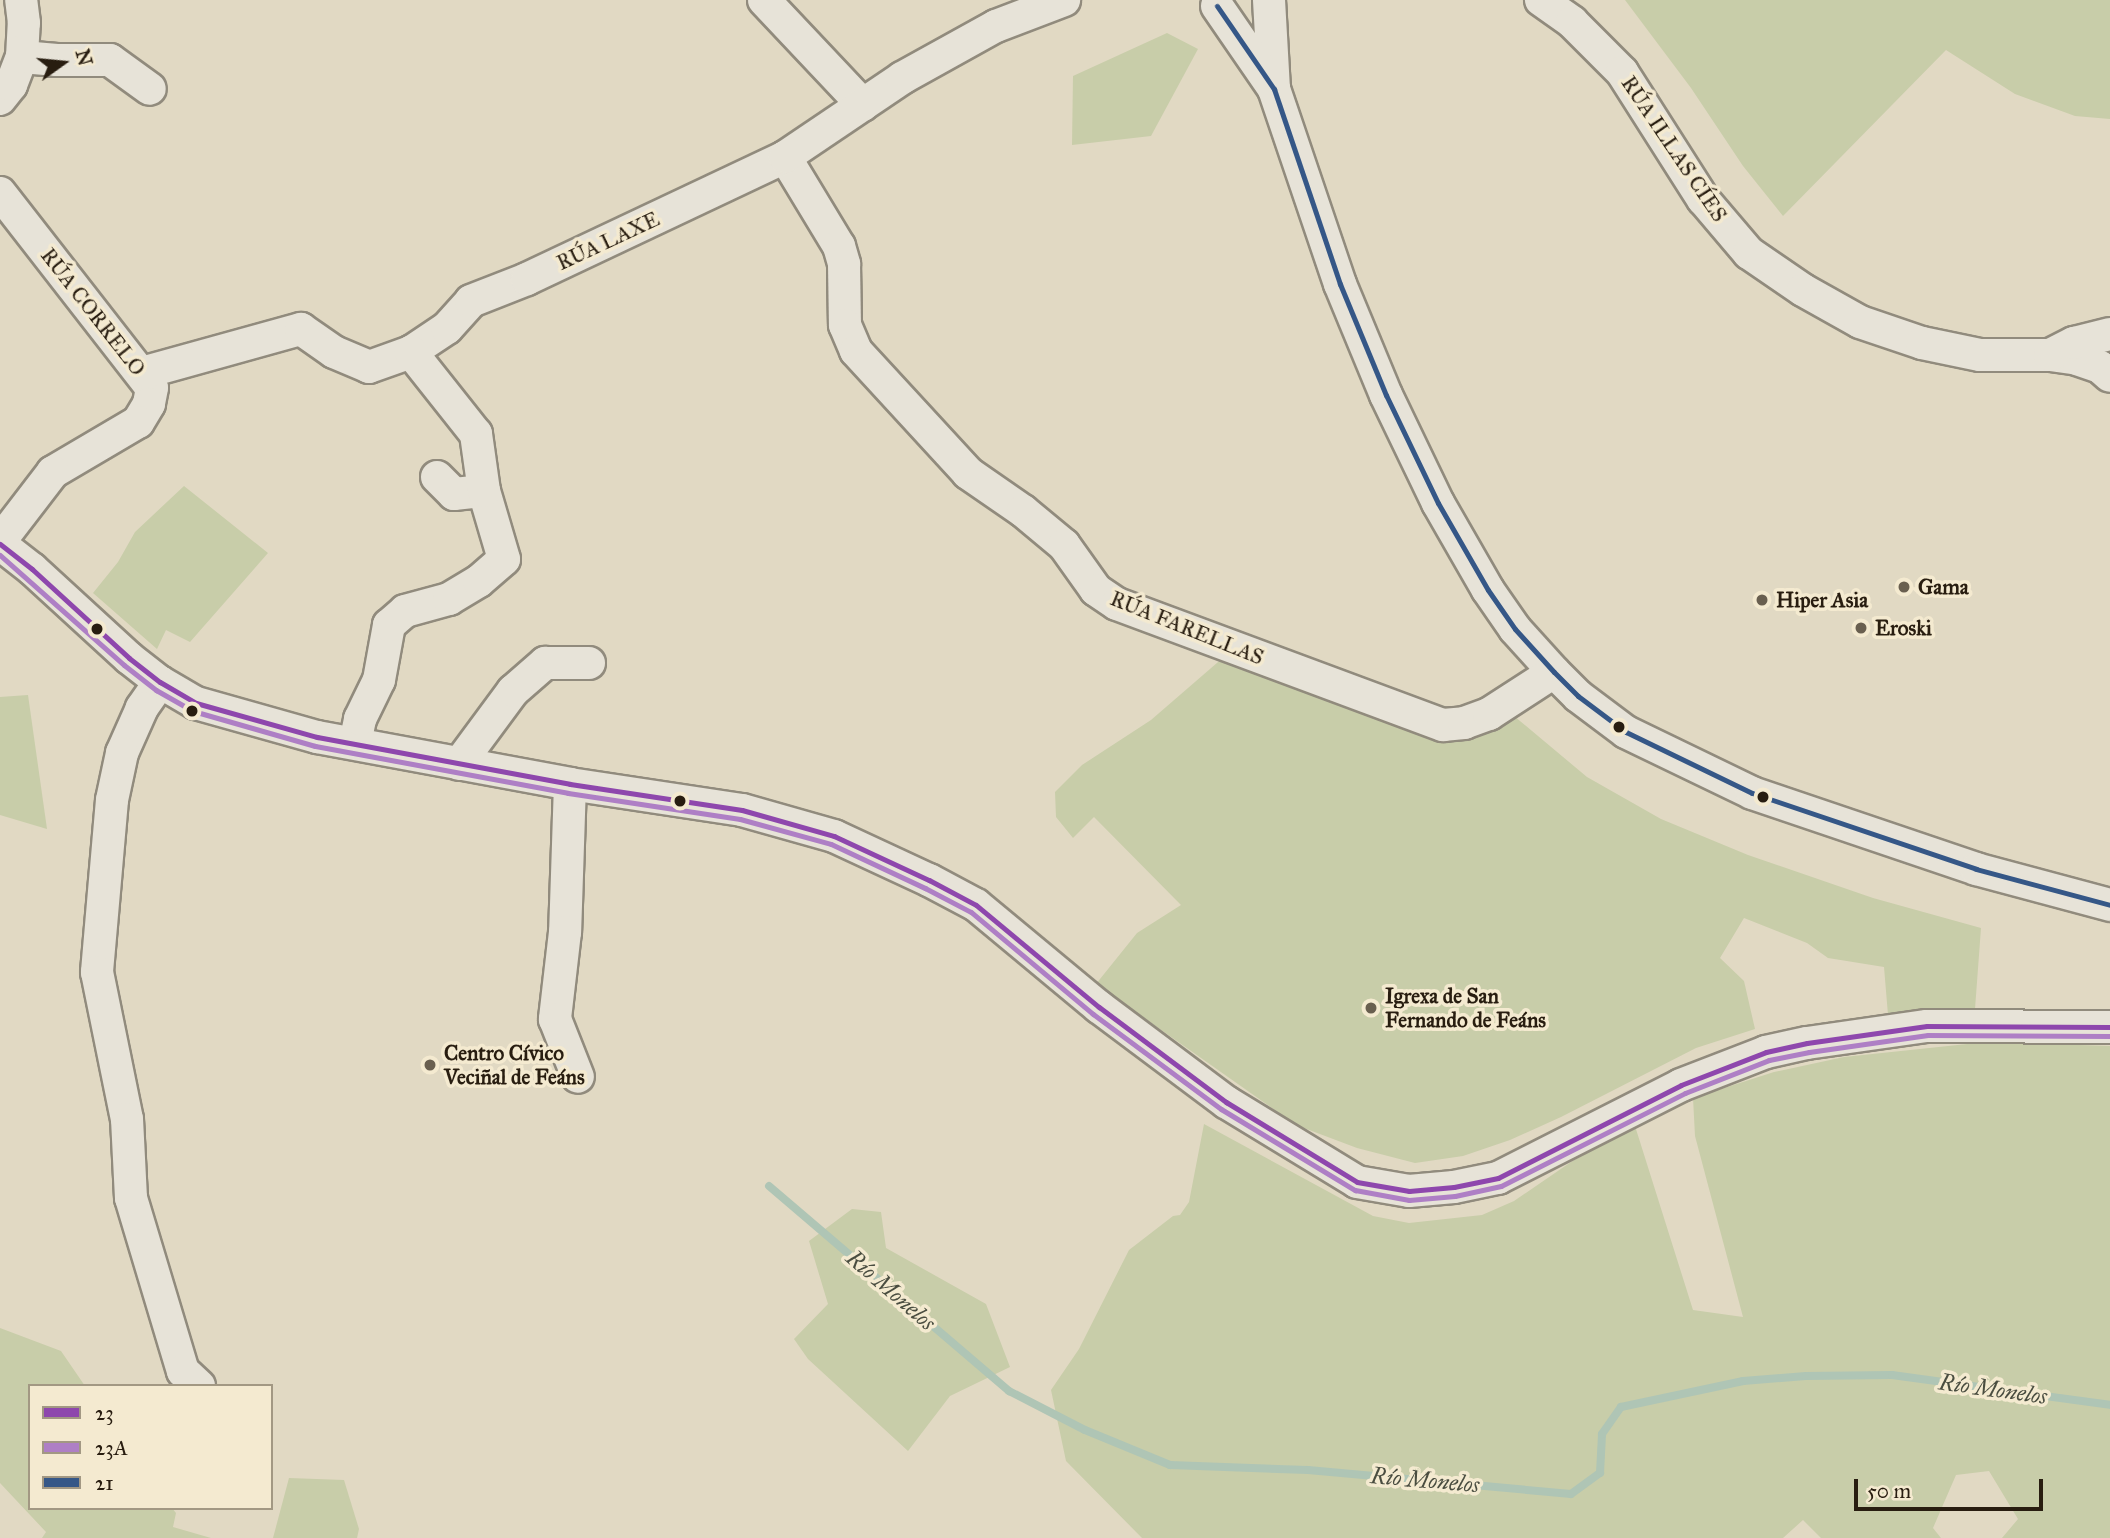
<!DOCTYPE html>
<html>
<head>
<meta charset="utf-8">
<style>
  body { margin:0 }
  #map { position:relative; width:2110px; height:1538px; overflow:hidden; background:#e1d9c3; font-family:"IM FELL Great Primer",serif }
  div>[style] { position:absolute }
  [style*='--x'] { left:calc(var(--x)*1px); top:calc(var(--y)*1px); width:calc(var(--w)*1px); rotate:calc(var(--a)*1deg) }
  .green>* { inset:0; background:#c8cda9 }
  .stream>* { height:8px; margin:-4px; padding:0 4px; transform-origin:4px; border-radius:4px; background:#afc5b5 }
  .roads { filter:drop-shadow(2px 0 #918b7d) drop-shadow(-2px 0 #918b7d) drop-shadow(0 2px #918b7d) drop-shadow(0 -2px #918b7d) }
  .minor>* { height:32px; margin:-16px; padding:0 16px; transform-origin:16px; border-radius:16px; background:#e7e3d8 }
  .bus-1>* { height:5px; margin:-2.5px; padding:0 2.5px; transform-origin:2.5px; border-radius:2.5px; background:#8e47ad }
  .bus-2>* { height:5px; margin:-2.5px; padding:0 2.5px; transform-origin:2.5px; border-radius:2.5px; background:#ae7fc5 }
  .bus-3>* { height:5px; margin:-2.5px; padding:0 2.5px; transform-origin:2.5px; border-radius:2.5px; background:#355787 }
  .dots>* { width:19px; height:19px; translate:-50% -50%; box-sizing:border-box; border:4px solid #f4ead0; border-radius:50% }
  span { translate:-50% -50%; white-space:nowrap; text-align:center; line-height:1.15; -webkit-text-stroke:7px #f4ead0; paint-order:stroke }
  .street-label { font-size:21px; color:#281d10 }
  .poi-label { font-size:21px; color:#281d10; font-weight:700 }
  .left { translate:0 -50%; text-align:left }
  .water-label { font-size:23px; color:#4a4d40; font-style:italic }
  .legend { position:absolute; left:28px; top:1384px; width:245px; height:126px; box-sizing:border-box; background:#f4ead0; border:2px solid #a29883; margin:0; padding:9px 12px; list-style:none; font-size:21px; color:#281d10 }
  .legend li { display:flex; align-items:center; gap:14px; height:35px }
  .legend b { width:35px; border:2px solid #a29883 }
  .north { position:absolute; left:28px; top:28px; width:70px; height:70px; -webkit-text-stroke:5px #f4ead0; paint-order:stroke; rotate:75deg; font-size:19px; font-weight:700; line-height:28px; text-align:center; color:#281d10 }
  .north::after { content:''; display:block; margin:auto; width:24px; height:32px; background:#281d10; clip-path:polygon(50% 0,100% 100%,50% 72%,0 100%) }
  .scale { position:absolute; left:1854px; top:1479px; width:189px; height:32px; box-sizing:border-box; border:4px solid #281d10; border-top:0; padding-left:9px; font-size:21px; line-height:24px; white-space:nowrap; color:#281d10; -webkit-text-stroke:5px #f4ead0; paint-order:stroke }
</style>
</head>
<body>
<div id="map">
  <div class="green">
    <i style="clip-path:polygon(1625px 0,2110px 0,2110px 119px,2075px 116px,2015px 94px,1946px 50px,1783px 216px,1743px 166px,1691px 88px)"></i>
    <i style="clip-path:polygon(1167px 33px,1198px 49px,1151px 136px,1072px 145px,1073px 76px)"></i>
    <i style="clip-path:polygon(184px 486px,268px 553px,190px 642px,166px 630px,157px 649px,93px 593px,118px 562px,135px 532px)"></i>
    <i style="clip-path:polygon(1225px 656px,1442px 733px,1508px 711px,1587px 777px,1661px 819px,1748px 855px,1873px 898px,1981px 928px,1975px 1009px,1888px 1015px,1884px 967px,1828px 958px,1807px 943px,1744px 918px,1720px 958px,1744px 981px,1755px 1029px,1696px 1048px,1561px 1117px,1510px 1140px,1463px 1156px,1415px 1163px,1357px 1148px,1296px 1125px,1096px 984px,1137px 933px,1181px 905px,1094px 817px,1073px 838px,1056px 817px,1055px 792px,1082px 765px,1151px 720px)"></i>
    <i style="clip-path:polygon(28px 695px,47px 829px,0 815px,0 697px)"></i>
    <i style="clip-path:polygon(1986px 1042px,2110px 1046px,2110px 1538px,2002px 1538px,2018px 1519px,1989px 1471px,1956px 1475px,1933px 1528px,1941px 1538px,1821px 1538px,1803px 1520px,1783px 1538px,1142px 1538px,1066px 1461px,1051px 1390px,1079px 1349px,1129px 1250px,1173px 1216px,1180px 1215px,1189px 1202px,1204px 1124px,1373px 1216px,1409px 1223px,1482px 1215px,1514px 1201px,1571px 1162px,1635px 1126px,1693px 1310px,1743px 1317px,1695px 1136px,1693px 1098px,1774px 1072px,1844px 1057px)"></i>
    <i style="clip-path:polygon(852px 1209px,881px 1212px,886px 1248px,986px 1304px,1010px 1367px,950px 1396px,908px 1451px,808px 1359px,794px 1339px,828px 1304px,809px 1241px)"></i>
    <i style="clip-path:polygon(0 1328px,61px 1351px,85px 1386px,30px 1386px,30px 1508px,172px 1508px,176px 1513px,173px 1527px,211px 1538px,42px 1538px,46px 1532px,0 1483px)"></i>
    <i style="clip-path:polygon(289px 1478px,344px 1480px,359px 1529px,357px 1538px,273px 1538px)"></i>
  </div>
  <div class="stream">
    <i style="--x:769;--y:1186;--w:316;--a:40.5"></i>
    <i style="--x:1009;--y:1391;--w:85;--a:27.2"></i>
    <i style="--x:1085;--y:1430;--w:92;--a:22.4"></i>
    <i style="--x:1170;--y:1465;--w:138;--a:2.1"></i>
    <i style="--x:1308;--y:1470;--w:264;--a:5.2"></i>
    <i style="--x:1571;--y:1494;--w:36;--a:-36"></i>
    <i style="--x:1600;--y:1473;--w:39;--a:-87"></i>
    <i style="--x:1602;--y:1434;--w:33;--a:-55"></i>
    <i style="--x:1621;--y:1407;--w:125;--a:-12"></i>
    <i style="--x:1743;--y:1381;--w:63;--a:-4.5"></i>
    <i style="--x:1806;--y:1376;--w:86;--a:-0.7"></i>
    <i style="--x:1892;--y:1375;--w:220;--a:7.8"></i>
  </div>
  <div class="roads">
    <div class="minor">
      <i style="--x:764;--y:0;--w:144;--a:46.7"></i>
      <i style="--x:1269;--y:0;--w:89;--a:86.8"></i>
      <i style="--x:1274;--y:89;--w:206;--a:71.3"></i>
      <i style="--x:1340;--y:284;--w:120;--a:67.5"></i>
      <i style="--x:1386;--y:395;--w:120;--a:64.3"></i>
      <i style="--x:1438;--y:503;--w:100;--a:60.1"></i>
      <i style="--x:1488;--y:590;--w:47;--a:55.3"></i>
      <i style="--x:1515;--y:629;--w:58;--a:47.8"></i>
      <i style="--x:1554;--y:672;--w:34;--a:45"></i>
      <i style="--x:1578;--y:696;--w:60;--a:36.9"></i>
      <i style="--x:1626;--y:732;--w:140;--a:25.8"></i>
      <i style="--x:1752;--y:793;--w:237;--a:18.7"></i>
      <i style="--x:1976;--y:869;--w:139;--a:15"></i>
      <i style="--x:1541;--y:0;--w:38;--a:35"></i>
      <i style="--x:1572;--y:22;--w:71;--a:45"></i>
      <i style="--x:1622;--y:72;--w:151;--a:57.5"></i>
      <i style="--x:1703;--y:199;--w:71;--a:49.6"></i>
      <i style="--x:1749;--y:253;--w:65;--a:34.4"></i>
      <i style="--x:1803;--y:290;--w:65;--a:29.3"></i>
      <i style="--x:1860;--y:322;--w:65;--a:18.7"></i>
      <i style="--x:1922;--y:343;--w:59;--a:11.7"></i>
      <i style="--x:1980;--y:355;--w:70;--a:0"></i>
      <i style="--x:2050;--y:355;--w:27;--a:8"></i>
      <i style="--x:2077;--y:359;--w:24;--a:19"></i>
      <i style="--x:2100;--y:367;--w:13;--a:42"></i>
      <i style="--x:1217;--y:6;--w:101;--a:55.5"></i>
      <i style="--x:22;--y:57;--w:35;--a:5"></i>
      <i style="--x:57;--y:60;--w:53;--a:0"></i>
      <i style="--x:110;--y:60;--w:49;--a:35.9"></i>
      <i style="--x:0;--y:99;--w:18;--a:-52"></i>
      <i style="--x:11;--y:85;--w:30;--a:-69"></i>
      <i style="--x:22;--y:57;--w:34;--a:-87"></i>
      <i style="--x:24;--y:23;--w:23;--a:-97"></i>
      <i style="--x:785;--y:157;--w:104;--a:58.8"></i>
      <i style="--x:839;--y:246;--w:19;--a:74"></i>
      <i style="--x:844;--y:264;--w:61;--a:89.1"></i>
      <i style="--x:845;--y:325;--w:28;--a:67"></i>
      <i style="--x:856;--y:351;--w:166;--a:47.4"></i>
      <i style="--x:968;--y:473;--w:67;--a:34.6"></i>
      <i style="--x:1023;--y:511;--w:53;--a:39.7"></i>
      <i style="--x:1064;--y:545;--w:55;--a:54.6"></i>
      <i style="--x:1096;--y:590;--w:25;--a:34"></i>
      <i style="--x:1117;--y:604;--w:348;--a:20.4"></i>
      <i style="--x:1443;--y:725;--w:21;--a:-5"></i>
      <i style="--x:1464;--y:723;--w:27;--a:-20"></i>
      <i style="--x:1489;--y:714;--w:77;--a:-32.9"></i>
      <i style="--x:0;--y:193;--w:247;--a:52.1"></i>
      <i style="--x:152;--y:388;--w:16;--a:101"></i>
      <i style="--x:149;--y:404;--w:21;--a:121"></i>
      <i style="--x:138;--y:422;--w:99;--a:149.5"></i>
      <i style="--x:53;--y:472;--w:87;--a:127.5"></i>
      <i style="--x:2050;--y:355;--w:27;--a:-27"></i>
      <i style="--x:2074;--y:343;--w:37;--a:-14"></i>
      <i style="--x:142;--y:373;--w:165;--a:-15.5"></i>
      <i style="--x:301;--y:329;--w:40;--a:34.9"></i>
      <i style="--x:334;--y:352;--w:38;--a:23"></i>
      <i style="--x:369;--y:367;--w:45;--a:-19.7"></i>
      <i style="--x:411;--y:352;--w:43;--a:-33.7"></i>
      <i style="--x:447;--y:328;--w:36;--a:-48"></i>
      <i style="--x:471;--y:301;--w:60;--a:-21.4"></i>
      <i style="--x:527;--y:279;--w:285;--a:-25.3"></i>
      <i style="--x:785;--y:157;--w:141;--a:-34"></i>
      <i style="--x:902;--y:78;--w:107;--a:-29"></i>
      <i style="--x:996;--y:26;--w:73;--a:-20.9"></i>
      <i style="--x:437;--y:477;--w:24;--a:45"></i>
      <i style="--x:454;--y:494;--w:30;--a:-6"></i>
      <i style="--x:0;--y:544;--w:41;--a:38"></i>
      <i style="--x:32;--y:569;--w:132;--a:42.5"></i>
      <i style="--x:129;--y:658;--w:39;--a:38"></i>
      <i style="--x:160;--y:682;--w:42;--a:30.3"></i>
      <i style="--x:196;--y:703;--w:126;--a:15.7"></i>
      <i style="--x:317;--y:737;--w:257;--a:10.5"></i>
      <i style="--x:570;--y:784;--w:174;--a:8.6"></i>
      <i style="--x:742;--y:810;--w:96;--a:15.8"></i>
      <i style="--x:834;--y:836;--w:105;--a:24.9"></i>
      <i style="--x:929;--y:880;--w:53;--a:28"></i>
      <i style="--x:976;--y:905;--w:160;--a:39.7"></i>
      <i style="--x:1099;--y:1007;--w:159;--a:36.8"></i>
      <i style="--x:1226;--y:1102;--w:153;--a:31.4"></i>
      <i style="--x:1357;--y:1182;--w:53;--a:9.8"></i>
      <i style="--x:1409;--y:1191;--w:45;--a:-5.1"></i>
      <i style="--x:1454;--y:1187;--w:45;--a:-11.6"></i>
      <i style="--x:1498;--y:1178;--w:205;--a:-26.9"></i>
      <i style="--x:1681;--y:1085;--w:91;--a:-21.2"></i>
      <i style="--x:1766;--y:1052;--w:42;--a:-12.4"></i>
      <i style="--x:1807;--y:1043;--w:121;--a:-8.1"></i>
      <i style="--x:1927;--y:1026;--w:183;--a:0.3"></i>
      <i style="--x:160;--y:682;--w:32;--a:125"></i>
      <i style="--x:142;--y:708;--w:49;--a:114"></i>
      <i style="--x:122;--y:753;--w:48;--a:102"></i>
      <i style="--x:112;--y:800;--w:173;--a:95"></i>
      <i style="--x:97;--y:972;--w:150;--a:78.5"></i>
      <i style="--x:127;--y:1119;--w:79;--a:87.1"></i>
      <i style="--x:131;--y:1198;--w:181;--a:73.3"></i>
      <i style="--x:183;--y:1371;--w:22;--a:43"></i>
      <i style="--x:355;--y:743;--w:25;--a:-78"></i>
      <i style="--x:360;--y:719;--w:43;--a:-64"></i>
      <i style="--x:379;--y:680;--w:56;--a:-79.7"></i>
      <i style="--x:389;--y:625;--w:21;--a:-41"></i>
      <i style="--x:405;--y:611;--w:46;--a:-15.3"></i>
      <i style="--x:449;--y:599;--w:35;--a:-31"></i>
      <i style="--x:479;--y:581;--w:33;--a:-41"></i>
      <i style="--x:504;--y:559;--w:71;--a:-106.4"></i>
      <i style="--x:484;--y:491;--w:58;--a:-98"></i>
      <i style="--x:476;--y:434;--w:105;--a:-128.4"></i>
      <i style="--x:459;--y:764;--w:91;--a:-53.5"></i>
      <i style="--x:513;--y:691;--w:43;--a:-41.2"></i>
      <i style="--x:545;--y:663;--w:44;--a:0"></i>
      <i style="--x:570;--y:784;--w:148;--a:91.9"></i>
      <i style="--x:565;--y:932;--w:88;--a:96.6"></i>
      <i style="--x:555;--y:1019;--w:62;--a:68.4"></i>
    </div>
  </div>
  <div class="bus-1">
    <i style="--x:0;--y:544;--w:41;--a:38"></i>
    <i style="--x:32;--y:569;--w:132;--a:42.5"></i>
    <i style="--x:129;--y:658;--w:39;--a:38"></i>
    <i style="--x:160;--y:682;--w:42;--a:30.3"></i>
    <i style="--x:196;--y:703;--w:126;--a:15.7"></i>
    <i style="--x:317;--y:737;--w:257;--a:10.5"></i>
    <i style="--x:570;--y:784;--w:174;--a:8.6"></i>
    <i style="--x:742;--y:810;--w:96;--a:15.8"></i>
    <i style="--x:834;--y:836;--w:105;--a:24.9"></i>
    <i style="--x:929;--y:880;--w:53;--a:28"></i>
    <i style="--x:976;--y:905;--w:160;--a:39.7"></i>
    <i style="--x:1099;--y:1007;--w:159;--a:36.8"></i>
    <i style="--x:1226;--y:1102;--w:153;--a:31.4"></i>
    <i style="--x:1357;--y:1182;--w:53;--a:9.8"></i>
    <i style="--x:1409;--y:1191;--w:45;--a:-5.1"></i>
    <i style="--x:1454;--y:1187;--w:45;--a:-11.6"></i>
    <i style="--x:1498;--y:1178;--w:205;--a:-26.9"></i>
    <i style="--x:1681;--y:1085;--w:91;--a:-21.2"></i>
    <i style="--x:1766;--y:1052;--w:42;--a:-12.4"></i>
    <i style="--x:1807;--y:1043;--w:121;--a:-8.1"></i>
    <i style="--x:1927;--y:1026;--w:183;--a:0.3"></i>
  </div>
  <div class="bus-2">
    <i style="--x:0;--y:555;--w:166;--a:41.6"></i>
    <i style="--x:124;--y:665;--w:41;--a:38"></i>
    <i style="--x:156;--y:690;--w:43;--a:29.6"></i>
    <i style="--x:193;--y:711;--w:127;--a:16"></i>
    <i style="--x:315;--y:746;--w:257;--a:10.5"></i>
    <i style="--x:568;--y:793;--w:174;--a:8.6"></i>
    <i style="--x:740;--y:819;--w:94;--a:15.4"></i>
    <i style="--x:831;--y:844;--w:104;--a:25.1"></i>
    <i style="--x:925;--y:888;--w:52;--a:27.6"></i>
    <i style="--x:971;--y:912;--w:159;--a:39.9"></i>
    <i style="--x:1093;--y:1014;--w:159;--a:36.6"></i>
    <i style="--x:1221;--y:1109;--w:157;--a:31.2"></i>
    <i style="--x:1355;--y:1190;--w:55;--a:10.5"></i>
    <i style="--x:1409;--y:1200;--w:46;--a:-5"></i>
    <i style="--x:1455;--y:1196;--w:47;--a:-12.3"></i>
    <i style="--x:1501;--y:1186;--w:206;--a:-26.8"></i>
    <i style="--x:1685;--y:1093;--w:90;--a:-21.4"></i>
    <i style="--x:1769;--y:1060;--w:41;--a:-11.3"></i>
    <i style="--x:1809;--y:1052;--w:120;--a:-8.1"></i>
    <i style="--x:1928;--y:1035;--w:182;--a:0.3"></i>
  </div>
  <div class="bus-3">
    <i style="--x:1217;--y:6;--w:101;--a:55.5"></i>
    <i style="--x:1274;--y:89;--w:206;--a:71.3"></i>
    <i style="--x:1340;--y:284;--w:120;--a:67.5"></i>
    <i style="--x:1386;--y:395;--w:120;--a:64.3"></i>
    <i style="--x:1438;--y:503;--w:100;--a:60.1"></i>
    <i style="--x:1488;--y:590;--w:47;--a:55.3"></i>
    <i style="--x:1515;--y:629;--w:58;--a:47.8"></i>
    <i style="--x:1554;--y:672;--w:34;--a:45"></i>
    <i style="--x:1578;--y:696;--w:60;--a:36.9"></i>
    <i style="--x:1626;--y:732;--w:140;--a:25.8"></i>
    <i style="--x:1752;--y:793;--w:237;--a:18.7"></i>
    <i style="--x:1976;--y:869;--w:139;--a:15"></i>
  </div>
  <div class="dots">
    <i style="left:1904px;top:587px;background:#695f4f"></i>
    <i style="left:1762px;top:600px;background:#695f4f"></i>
    <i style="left:1861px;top:628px;background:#695f4f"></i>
    <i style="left:97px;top:629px;background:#281d10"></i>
    <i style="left:192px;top:711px;background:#281d10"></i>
    <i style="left:1619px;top:727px;background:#281d10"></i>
    <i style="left:1763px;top:797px;background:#281d10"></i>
    <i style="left:680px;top:801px;background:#281d10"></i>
    <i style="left:1371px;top:1008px;background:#695f4f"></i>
    <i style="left:430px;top:1065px;background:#695f4f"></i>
  </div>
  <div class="street-label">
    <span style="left:1674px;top:149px;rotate:56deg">RÚA ILLAS CÍES</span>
    <span style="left:608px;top:241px;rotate:-25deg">RÚA LAXE</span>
    <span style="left:93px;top:312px;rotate:52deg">RÚA CORRELO</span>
    <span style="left:1187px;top:628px;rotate:22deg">RÚA FARELLAS</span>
  </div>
  <div class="poi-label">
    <span class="left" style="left:1918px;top:587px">Gama</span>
    <span class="left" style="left:1776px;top:600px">Hiper Asia</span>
    <span class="left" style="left:1875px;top:628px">Eroski</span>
    <span class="left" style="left:1385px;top:1008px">Igrexa de San<br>Fernando de Feáns</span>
    <span class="left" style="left:444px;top:1065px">Centro Cívico<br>Veciñal de Feáns</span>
  </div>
  <div class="water-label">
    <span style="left:891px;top:1290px;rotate:41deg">Río Monelos</span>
    <span style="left:1993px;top:1389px;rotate:8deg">Río Monelos</span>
    <span style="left:1425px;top:1480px;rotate:5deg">Río Monelos</span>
  </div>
  <ul class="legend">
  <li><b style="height:9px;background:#8e47ad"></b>23</li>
  <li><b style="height:9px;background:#ae7fc5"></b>23A</li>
  <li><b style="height:9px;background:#355787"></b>21</li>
  </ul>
  <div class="north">N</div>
  <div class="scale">50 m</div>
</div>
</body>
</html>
